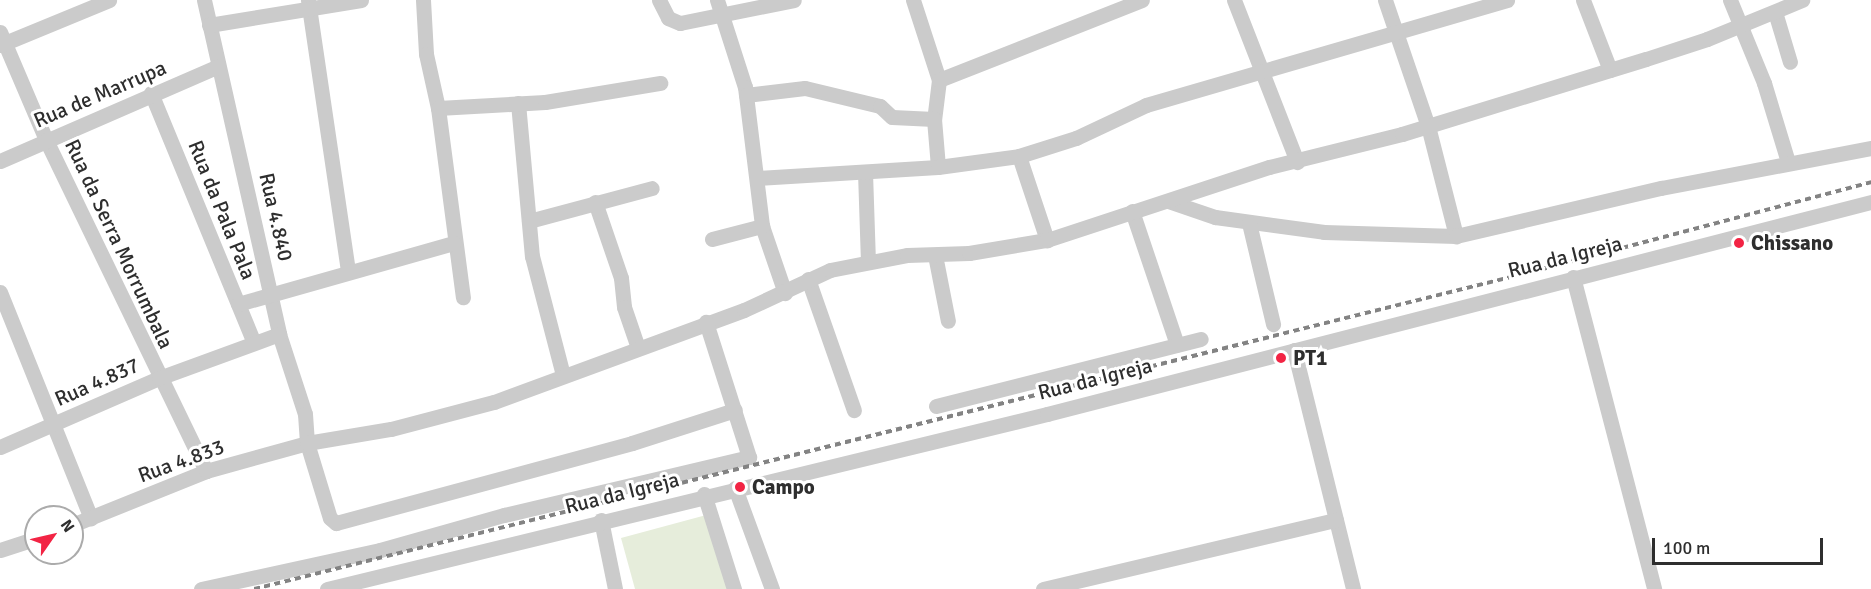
<!DOCTYPE html>
<html>
<head>
<meta charset="utf-8">
<style>
  body { margin:0 }
  #map { position:relative; width:1871px; height:589px; overflow:hidden; background:#fff; font-family:Signika,sans-serif }
  div>[style] { position:absolute }
  [style*='--x'] { left:calc(var(--x)*1px); top:calc(var(--y)*1px); width:calc(var(--w)*1px); rotate:calc(var(--a)*1deg) }
  .green>* { inset:0; background:#e6eddb }
  .minor>* { height:15px; margin:-7.5px; padding:0 7.5px; transform-origin:7.5px; border-radius:7.5px; background:#cbcbcb }
  .rail>* { height:4px; margin-top:-2px; transform-origin:0; background:repeating-linear-gradient(90deg,#838383 0 6px,transparent 0 10.5px) }
  .dots>* { width:16px; height:16px; translate:-50% -50%; box-sizing:border-box; border:3px solid #fff; border-radius:50% }
  span { translate:-50% -50%; white-space:nowrap; text-align:center; line-height:1.15; -webkit-text-stroke:6px #fff; paint-order:stroke }
  .street-label { font-size:21px; color:#2e2e2e }
  .poi-label { font-size:21px; color:#2e2e2e; font-weight:700 }
  .left { translate:0 -50%; text-align:left }
  .north { position:absolute; left:24px; top:505px; width:60px; height:60px; box-sizing:border-box; background:#fff; border:2px solid #ababab; border-radius:50%; rotate:56deg; font-size:16px; font-weight:700; line-height:24px; text-align:center; color:#2e2e2e }
  .north::after { content:''; display:block; margin:auto; width:21px; height:27px; background:#f22444; clip-path:polygon(50% 0,100% 100%,50% 72%,0 100%) }
  .scale { position:absolute; left:1652px; top:538px; width:171px; height:27px; box-sizing:border-box; border:3px solid #2e2e2e; border-top:0; padding-left:8px; font-size:18px; line-height:21px; white-space:nowrap; color:#2e2e2e; -webkit-text-stroke:4px #fff; paint-order:stroke }
</style>
</head>
<body>
<div id="map">
  <div class="green">
    <i style="clip-path:polygon(710px 514px,730px 589px,635px 589px,621px 538px)"></i>
  </div>
  <div class="minor">
    <i style="--x:204;--y:0;--w:342;--a:77.3"></i>
    <i style="--x:279;--y:334;--w:84;--a:72"></i>
    <i style="--x:305;--y:414;--w:29;--a:86"></i>
    <i style="--x:307;--y:443;--w:78;--a:73"></i>
    <i style="--x:330;--y:518;--w:8;--a:40"></i>
    <i style="--x:336;--y:523;--w:307;--a:-15.1"></i>
    <i style="--x:632;--y:443;--w:108;--a:-17.8"></i>
    <i style="--x:308;--y:0;--w:275;--a:81.6"></i>
    <i style="--x:423;--y:0;--w:54;--a:86.8"></i>
    <i style="--x:426;--y:54;--w:55;--a:77.5"></i>
    <i style="--x:438;--y:108;--w:191;--a:82.5"></i>
    <i style="--x:659;--y:0;--w:20;--a:63"></i>
    <i style="--x:668;--y:18;--w:13;--a:23"></i>
    <i style="--x:680;--y:23;--w:116;--a:-11.4"></i>
    <i style="--x:717;--y:0;--w:91;--a:72.2"></i>
    <i style="--x:745;--y:87;--w:140;--a:83"></i>
    <i style="--x:762;--y:226;--w:71;--a:71.1"></i>
    <i style="--x:913;--y:0;--w:84;--a:72"></i>
    <i style="--x:939;--y:80;--w:39;--a:97"></i>
    <i style="--x:934;--y:119;--w:48;--a:85.2"></i>
    <i style="--x:1234;--y:0;--w:174;--a:68.7"></i>
    <i style="--x:1385;--y:0;--w:133;--a:71.2"></i>
    <i style="--x:1428;--y:126;--w:114;--a:75.7"></i>
    <i style="--x:1583;--y:0;--w:75;--a:68.9"></i>
    <i style="--x:1730;--y:0;--w:90;--a:67.7"></i>
    <i style="--x:1764;--y:83;--w:83;--a:73.1"></i>
    <i style="--x:1775;--y:12;--w:52;--a:73.3"></i>
    <i style="--x:209;--y:25;--w:154;--a:-9.3"></i>
    <i style="--x:0;--y:32;--w:117;--a:66.9"></i>
    <i style="--x:46;--y:140;--w:368;--a:64.2"></i>
    <i style="--x:0;--y:45;--w:118;--a:-22.4"></i>
    <i style="--x:939;--y:80;--w:218;--a:-21.5"></i>
    <i style="--x:151;--y:93;--w:270;--a:67.6"></i>
    <i style="--x:746;--y:95;--w:59;--a:-6.8"></i>
    <i style="--x:805;--y:88;--w:77;--a:13.5"></i>
    <i style="--x:880;--y:106;--w:16;--a:43"></i>
    <i style="--x:892;--y:117;--w:42;--a:2.7"></i>
    <i style="--x:518;--y:103;--w:154;--a:84.8"></i>
    <i style="--x:532;--y:256;--w:123;--a:75.4"></i>
    <i style="--x:438;--y:108;--w:107;--a:-3.2"></i>
    <i style="--x:545;--y:102;--w:117;--a:-9.4"></i>
    <i style="--x:1019;--y:156;--w:89;--a:71.6"></i>
    <i style="--x:0;--y:161;--w:238;--a:-23.5"></i>
    <i style="--x:865;--y:172;--w:89;--a:88.1"></i>
    <i style="--x:759;--y:178;--w:179;--a:-3.5"></i>
    <i style="--x:938;--y:167;--w:82;--a:-7.7"></i>
    <i style="--x:1019;--y:156;--w:60;--a:-17.5"></i>
    <i style="--x:1076;--y:138;--w:77;--a:-25.2"></i>
    <i style="--x:1146;--y:105;--w:376;--a:-16.2"></i>
    <i style="--x:1168;--y:201;--w:50;--a:18.8"></i>
    <i style="--x:1215;--y:217;--w:110;--a:7.8"></i>
    <i style="--x:1324;--y:232;--w:132;--a:1.7"></i>
    <i style="--x:1456;--y:236;--w:211;--a:-13.2"></i>
    <i style="--x:1661;--y:188;--w:214;--a:-10.8"></i>
    <i style="--x:595;--y:202;--w:80;--a:71.1"></i>
    <i style="--x:621;--y:278;--w:29;--a:84"></i>
    <i style="--x:624;--y:307;--w:43;--a:71.1"></i>
    <i style="--x:1132;--y:211;--w:141;--a:71.4"></i>
    <i style="--x:529;--y:221;--w:127;--a:-15"></i>
    <i style="--x:1249;--y:223;--w:104;--a:76.6"></i>
    <i style="--x:712;--y:239;--w:52;--a:-14.6"></i>
    <i style="--x:935;--y:255;--w:67;--a:78.9"></i>
    <i style="--x:1573;--y:277;--w:322;--a:75.4"></i>
    <i style="--x:808;--y:279;--w:139;--a:70.7"></i>
    <i style="--x:0;--y:292;--w:244;--a:68.1"></i>
    <i style="--x:238;--y:304;--w:224;--a:-15.8"></i>
    <i style="--x:1294;--y:350;--w:246;--a:76.1"></i>
    <i style="--x:936;--y:406;--w:273;--a:-14.2"></i>
    <i style="--x:0;--y:447;--w:173;--a:-23.5"></i>
    <i style="--x:159;--y:378;--w:128;--a:-20.1"></i>
    <i style="--x:735;--y:488;--w:108;--a:69.9"></i>
    <i style="--x:704;--y:494;--w:100;--a:72.5"></i>
    <i style="--x:601;--y:520;--w:70;--a:78.5"></i>
    <i style="--x:72;--y:525;--w:144;--a:-21.9"></i>
    <i style="--x:206;--y:471;--w:105;--a:-15.5"></i>
    <i style="--x:307;--y:443;--w:85;--a:-9.5"></i>
    <i style="--x:391;--y:429;--w:106;--a:-14.7"></i>
    <i style="--x:494;--y:402;--w:266;--a:-20.2"></i>
    <i style="--x:744;--y:310;--w:95;--a:-24.9"></i>
    <i style="--x:830;--y:270;--w:78;--a:-11"></i>
    <i style="--x:907;--y:255;--w:62;--a:-1.8"></i>
    <i style="--x:969;--y:253;--w:79;--a:-9.5"></i>
    <i style="--x:1047;--y:240;--w:234;--a:-18.2"></i>
    <i style="--x:1269;--y:167;--w:137;--a:-13.9"></i>
    <i style="--x:1402;--y:134;--w:255;--a:-17.1"></i>
    <i style="--x:1646;--y:59;--w:64;--a:-18.2"></i>
    <i style="--x:1707;--y:39;--w:103;--a:-22.3"></i>
    <i style="--x:0;--y:550;--w:38;--a:-18"></i>
    <i style="--x:201;--y:589;--w:183;--a:-12.3"></i>
    <i style="--x:380;--y:550;--w:129;--a:-15.8"></i>
    <i style="--x:504;--y:515;--w:252;--a:-13.3"></i>
    <i style="--x:749;--y:457;--w:142;--a:-107.7"></i>
    <i style="--x:327;--y:589;--w:741;--a:-13.66"></i>
    <i style="--x:1047;--y:414;--w:851;--a:-14.43"></i>
    <i style="--x:1043;--y:589;--w:301;--a:-13.3"></i>
  </div>
  <div class="rail">
    <i style="--x:254;--y:589;--w:1316;--a:-13.94"></i>
    <i style="--x:1531;--y:272;--w:352;--a:-14.8"></i>
  </div>
  <div class="dots">
    <i style="left:1739px;top:243px;background:#f22444"></i>
    <i style="left:1281px;top:358px;background:#f22444"></i>
    <i style="left:740px;top:487px;background:#f22444"></i>
  </div>
  <div class="street-label">
    <span style="left:100px;top:94px;rotate:-23deg">Rua de Marrupa</span>
    <span style="left:222px;top:210px;rotate:68deg">Rua da Pala Pala</span>
    <span style="left:276px;top:217px;rotate:77deg">Rua 4.840</span>
    <span style="left:119px;top:244px;rotate:65deg">Rua da Serra Morrumbala</span>
    <span style="left:1565px;top:257px;rotate:-14deg">Rua da Igreja</span>
    <span style="left:1095px;top:379px;rotate:-14deg">Rua da Igreja</span>
    <span style="left:97px;top:382px;rotate:-24deg">Rua 4.837</span>
    <span style="left:181px;top:461px;rotate:-20deg">Rua 4.833</span>
    <span style="left:622px;top:493px;rotate:-14deg">Rua da Igreja</span>
  </div>
  <div class="poi-label">
    <span class="left" style="left:1751px;top:243px">Chissano</span>
    <span class="left" style="left:1293px;top:358px">PT1</span>
    <span class="left" style="left:752px;top:487px">Campo</span>
  </div>
  <div class="north">N</div>
  <div class="scale">100 m</div>
</div>
</body>
</html>
